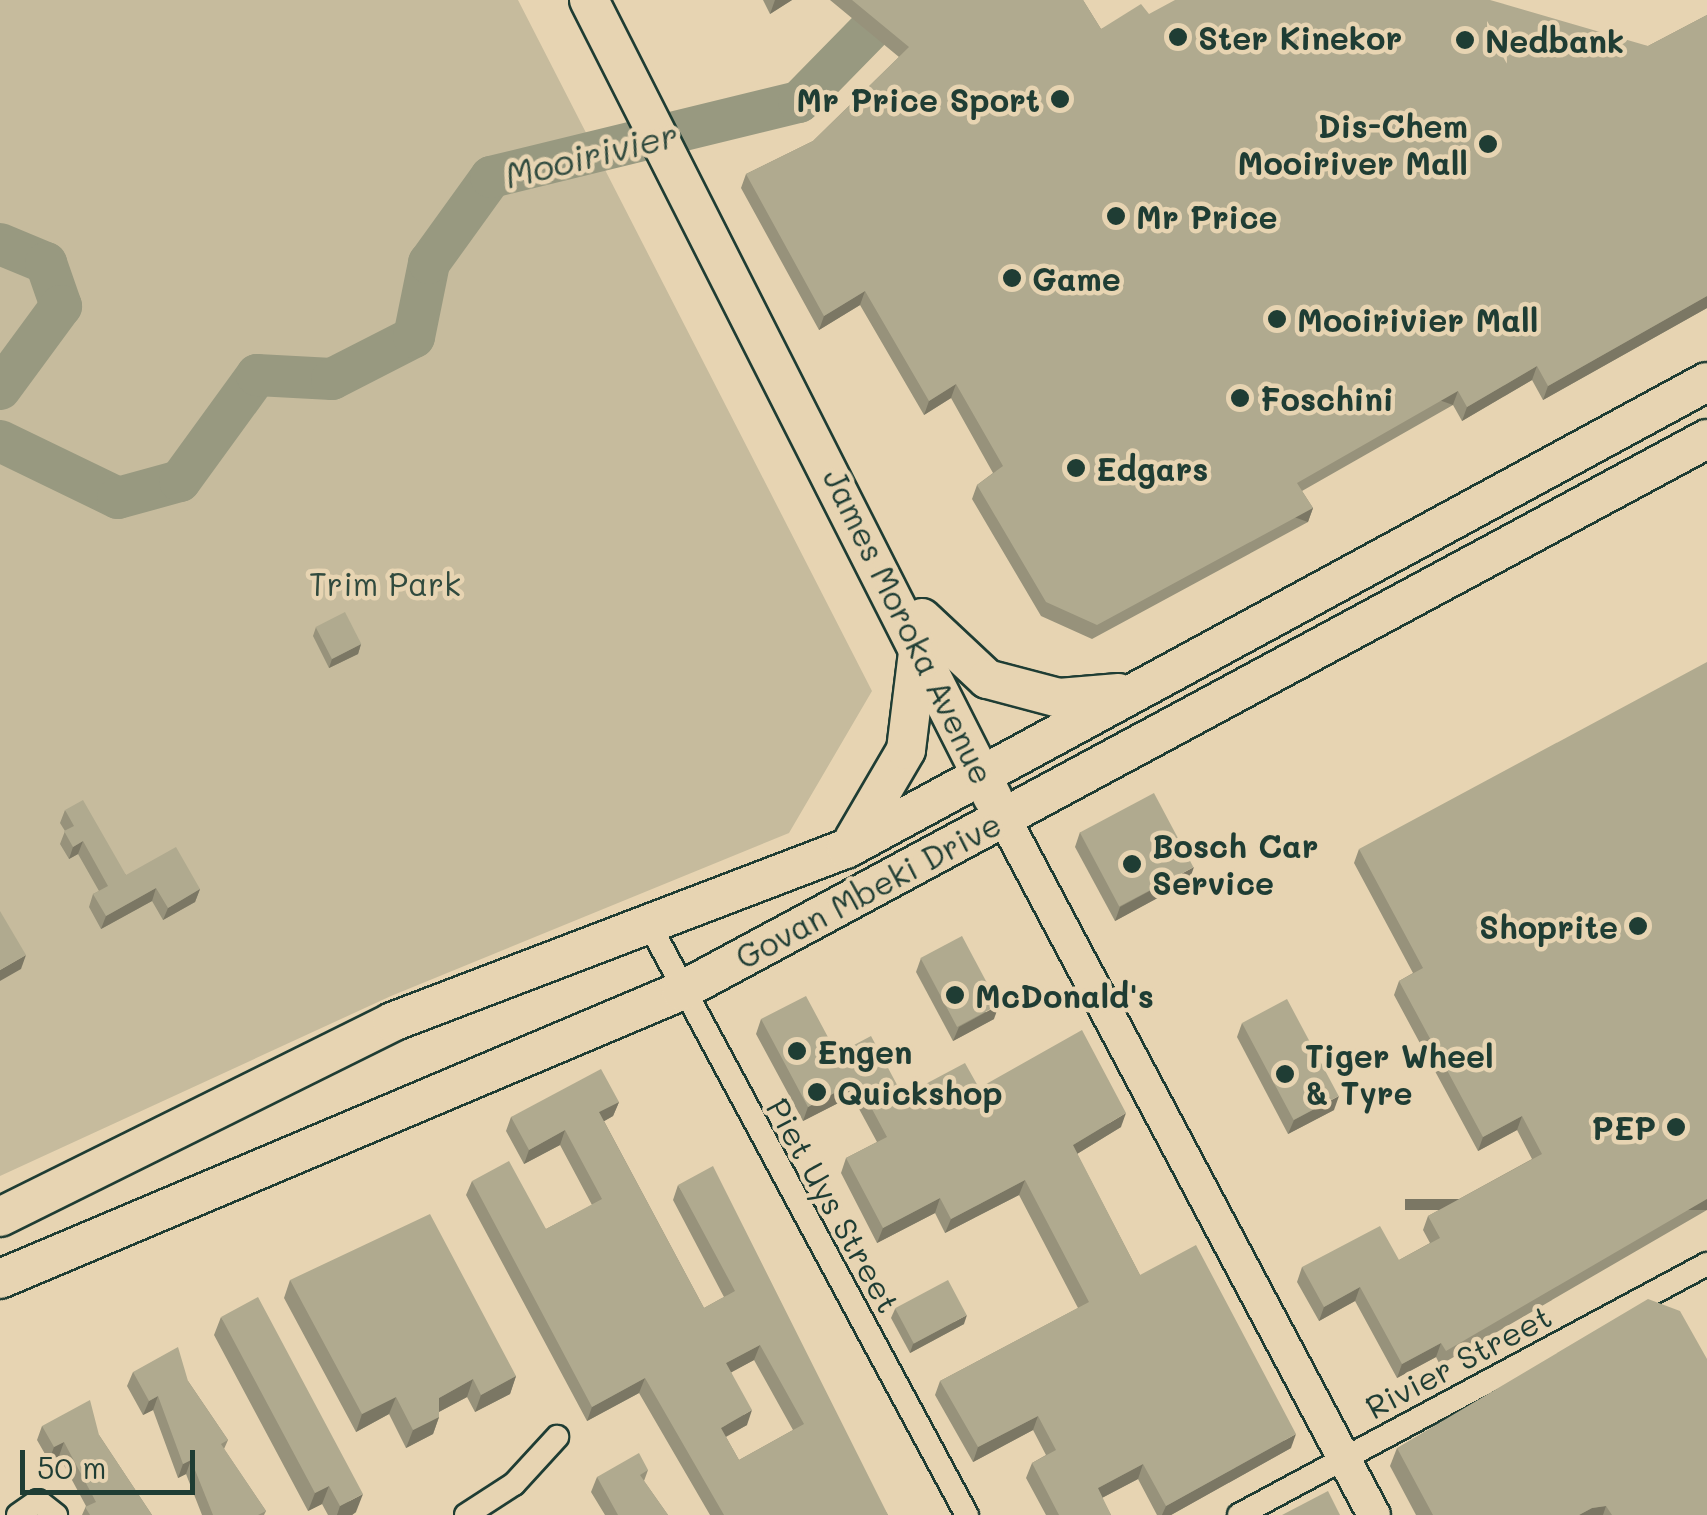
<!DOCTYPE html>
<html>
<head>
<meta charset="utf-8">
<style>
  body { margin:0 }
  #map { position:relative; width:1707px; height:1515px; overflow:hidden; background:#e7d4b2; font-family:Mali,sans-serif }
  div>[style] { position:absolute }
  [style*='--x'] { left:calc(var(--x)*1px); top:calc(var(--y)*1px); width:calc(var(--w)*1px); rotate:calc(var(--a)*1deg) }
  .green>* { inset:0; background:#c6bb9d }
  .river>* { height:42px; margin:-21px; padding:0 21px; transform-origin:21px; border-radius:21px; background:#989980 }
  .roads { filter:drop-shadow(2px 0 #1f3d34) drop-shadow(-2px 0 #1f3d34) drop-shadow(0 2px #1f3d34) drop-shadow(0 -2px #1f3d34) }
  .street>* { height:22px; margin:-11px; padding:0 11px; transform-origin:11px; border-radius:11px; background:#e7d4b2 }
  .secondary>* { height:32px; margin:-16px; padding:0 16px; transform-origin:16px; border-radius:16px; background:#e7d4b2 }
  .primary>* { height:38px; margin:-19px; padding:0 19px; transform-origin:19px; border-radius:19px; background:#e7d4b2 }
  .wall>* { inset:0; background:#97927b }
  .shaded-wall>* { inset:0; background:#7b7764; transform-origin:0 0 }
  .building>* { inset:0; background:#b0aa8f; transform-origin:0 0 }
  .dots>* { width:28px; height:28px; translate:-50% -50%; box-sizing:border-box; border:5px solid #e7d4b2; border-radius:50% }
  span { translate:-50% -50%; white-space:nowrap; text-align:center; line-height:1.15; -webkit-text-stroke:9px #e7d4b2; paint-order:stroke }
  .poi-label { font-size:32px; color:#1f3d34; font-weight:700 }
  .left { translate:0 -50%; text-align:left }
  .right { translate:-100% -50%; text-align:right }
  .park-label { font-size:32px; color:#304a3e }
  .street-label { font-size:32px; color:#1f3d34 }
  .water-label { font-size:35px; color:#314b3f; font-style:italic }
  .scale { position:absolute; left:20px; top:1450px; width:175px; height:45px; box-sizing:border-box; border:5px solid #1f3d34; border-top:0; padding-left:12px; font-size:30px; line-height:35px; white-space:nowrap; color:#1f3d34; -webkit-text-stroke:8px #e7d4b2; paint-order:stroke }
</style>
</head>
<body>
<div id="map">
  <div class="green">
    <i style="clip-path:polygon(0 0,518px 0,872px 691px,789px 833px,391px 996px,0 1176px)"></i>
  </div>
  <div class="river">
    <i style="--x:0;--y:244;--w:50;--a:22.4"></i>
    <i style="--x:46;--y:263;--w:46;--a:70.8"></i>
    <i style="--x:61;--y:306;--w:103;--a:126.3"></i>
    <i style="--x:0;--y:441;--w:131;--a:25.8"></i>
    <i style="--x:118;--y:498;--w:64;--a:-15.3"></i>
    <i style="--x:180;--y:481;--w:131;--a:-54"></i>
    <i style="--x:257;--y:375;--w:75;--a:3.1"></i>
    <i style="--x:332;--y:379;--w:92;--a:-27.1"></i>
    <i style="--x:414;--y:337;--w:76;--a:-78.5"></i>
    <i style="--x:429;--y:263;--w:106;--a:-54.2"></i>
    <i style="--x:491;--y:177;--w:317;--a:-13.7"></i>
    <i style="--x:799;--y:102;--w:143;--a:-45.6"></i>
  </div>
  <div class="roads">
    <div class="street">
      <i style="--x:649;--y:924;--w:671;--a:61.72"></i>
      <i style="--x:18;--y:1515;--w:24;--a:-35"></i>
      <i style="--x:38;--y:1501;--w:23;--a:38"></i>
      <i style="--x:466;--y:1515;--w:57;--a:-32.9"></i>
      <i style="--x:514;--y:1484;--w:64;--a:-47.5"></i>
      <i style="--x:1239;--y:1515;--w:531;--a:-28.21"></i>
    </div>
    <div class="secondary">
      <i style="--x:1004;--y:818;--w:789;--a:62.04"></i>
    </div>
    <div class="primary">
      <i style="--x:589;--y:0;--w:894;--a:63.15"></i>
      <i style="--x:922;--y:618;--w:89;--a:43.2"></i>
      <i style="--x:987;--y:679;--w:74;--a:14.8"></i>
      <i style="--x:1059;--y:698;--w:60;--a:-4.8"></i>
      <i style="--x:854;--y:839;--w:103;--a:-59.7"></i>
      <i style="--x:906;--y:750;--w:107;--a:-83"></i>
      <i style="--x:0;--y:1217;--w:438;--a:-26.4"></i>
      <i style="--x:392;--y:1022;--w:486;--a:-20.9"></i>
      <i style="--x:846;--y:849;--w:979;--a:-28.48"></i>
      <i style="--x:0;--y:1279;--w:739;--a:-22.92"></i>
      <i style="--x:681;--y:991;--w:1165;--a:-28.28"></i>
    </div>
  </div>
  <div class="wall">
    <i style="clip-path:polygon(763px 0,792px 0,770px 14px)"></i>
    <i style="clip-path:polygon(830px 0,1083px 0,1101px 29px,1149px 14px,1648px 46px,1707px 15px,1707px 308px,1543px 400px,1532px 380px,1462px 421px,1453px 405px,1302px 491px,1313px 508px,1308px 522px,1092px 639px,1041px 616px,972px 499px,977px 485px,993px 473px,951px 398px,924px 415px,860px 305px,819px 330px,741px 188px,746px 174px,813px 141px,899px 57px)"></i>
    <i style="clip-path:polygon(316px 627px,361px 644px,358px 654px,329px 668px,313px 636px)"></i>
    <i style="clip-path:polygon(65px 810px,126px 875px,200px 889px,195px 902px,163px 920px,152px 901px,101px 929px,89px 907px,93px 894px,99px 891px,78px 854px,69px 859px,60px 844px,65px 831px,60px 823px)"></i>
    <i style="clip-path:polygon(1080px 832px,1189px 881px,1115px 921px,1075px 847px)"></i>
    <i style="clip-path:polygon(1359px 849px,1707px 1210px,1440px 1365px,1436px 1357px,1397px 1378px,1355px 1301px,1319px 1321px,1297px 1282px,1302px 1267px,1399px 1260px,1430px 1243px,1423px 1230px,1428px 1216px,1532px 1159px,1517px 1130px,1478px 1151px,1394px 995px,1399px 981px,1413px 973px,1354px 863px)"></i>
    <i style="clip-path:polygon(921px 958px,994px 1019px,953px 1041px,916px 972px)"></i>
    <i style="clip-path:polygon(761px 1019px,837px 1054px,903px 1096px,979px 1088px,1121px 1127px,1077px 1154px,1140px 1275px,1291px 1448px,1171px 1515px,1157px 1515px,1138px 1479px,1102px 1498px,1111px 1515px,1046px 1515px,1026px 1478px,1032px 1463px,1046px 1455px,1033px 1430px,973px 1462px,935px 1395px,940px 1381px,1078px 1308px,1019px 1195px,945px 1233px,935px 1213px,877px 1243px,841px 1173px,846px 1158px,877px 1142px,852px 1096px,803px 1121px,756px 1034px)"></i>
    <i style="clip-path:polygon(1242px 1023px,1334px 1110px,1288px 1134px,1237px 1037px)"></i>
    <i style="clip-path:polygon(evenodd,619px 1102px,613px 1116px,604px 1121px,704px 1308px,724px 1297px,673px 1200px,678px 1185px,888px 1515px,710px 1515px,639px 1393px,587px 1421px,466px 1195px,472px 1181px,546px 1229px,592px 1205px,560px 1145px,524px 1164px,506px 1131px,511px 1117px,619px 1102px,754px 1360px,793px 1430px,739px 1460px,726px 1437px,747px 1425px,731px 1372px,754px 1360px)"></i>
    <i style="clip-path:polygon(290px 1280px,516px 1376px,510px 1394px,475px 1412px,467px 1397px,439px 1412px,439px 1417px,433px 1434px,406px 1448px,389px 1414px,356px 1432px,284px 1298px)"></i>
    <i style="clip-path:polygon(895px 1309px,964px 1324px,910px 1353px,891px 1318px)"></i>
    <i style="clip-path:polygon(221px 1317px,356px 1512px,352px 1515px,328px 1515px,322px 1504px,308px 1511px,214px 1335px)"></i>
    <i style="clip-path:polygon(133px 1372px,188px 1381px,228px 1440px,224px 1449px,266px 1511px,264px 1515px,202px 1515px,186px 1474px,178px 1478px,153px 1410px,143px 1415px,127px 1386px)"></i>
    <i style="clip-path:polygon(42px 1426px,99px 1435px,152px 1515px,82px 1515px,86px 1506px,59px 1456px,49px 1461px,37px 1440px)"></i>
    <i style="clip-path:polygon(1397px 1448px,1707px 1515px,1416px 1515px,1390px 1466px)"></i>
    <i style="clip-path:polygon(648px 1470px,644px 1481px,668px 1515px,605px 1515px,591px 1492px,597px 1477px)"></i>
  </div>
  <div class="shaded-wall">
    <i style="clip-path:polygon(775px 0,792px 0,770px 14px)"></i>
    <i style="clip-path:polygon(865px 291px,860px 305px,819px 330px,824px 316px)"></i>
    <i style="clip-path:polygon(1707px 296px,1707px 308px,1543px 400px,1548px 386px)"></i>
    <i style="clip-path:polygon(1537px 366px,1532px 380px,1462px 421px,1467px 407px)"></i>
    <i style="clip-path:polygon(956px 384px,951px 398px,924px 415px,929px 401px)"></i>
    <i style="left:1458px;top:391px;width:15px;height:185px;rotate:110deg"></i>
    <i style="left:1313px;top:508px;width:15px;height:246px;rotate:110deg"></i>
    <i style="clip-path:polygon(361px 644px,358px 654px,329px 668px,332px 659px)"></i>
    <i style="clip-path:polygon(83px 841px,78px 854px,69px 859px,73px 847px)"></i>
    <i style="clip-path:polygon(1194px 867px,1189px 881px,1115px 921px,1120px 907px)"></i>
    <i style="clip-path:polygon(156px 888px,152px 901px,101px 929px,106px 916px)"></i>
    <i style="clip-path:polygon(200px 889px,195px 902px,163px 920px,168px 908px)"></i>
    <i style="clip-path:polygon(26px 955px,21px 969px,0 981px,0 970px)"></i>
    <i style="clip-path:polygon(999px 1005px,994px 1019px,953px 1041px,959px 1027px)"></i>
    <i style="clip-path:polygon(857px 1081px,852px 1096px,803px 1121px,808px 1107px)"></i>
    <i style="clip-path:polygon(1339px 1096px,1334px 1110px,1288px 1134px,1294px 1120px)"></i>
    <i style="clip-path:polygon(619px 1102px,613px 1116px,594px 1127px,599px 1112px)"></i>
    <i style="clip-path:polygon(1126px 1113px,1121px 1127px,1067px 1160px,1073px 1145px)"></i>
    <i style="clip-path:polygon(1522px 1116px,1517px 1130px,1478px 1151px,1483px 1137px)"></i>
    <i style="clip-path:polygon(565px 1130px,560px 1145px,524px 1164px,529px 1150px)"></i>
    <i style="clip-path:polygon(1025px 1180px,1019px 1195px,945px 1233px,951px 1219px)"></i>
    <i style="clip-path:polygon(940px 1198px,935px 1213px,877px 1243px,883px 1228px)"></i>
    <i style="left:1707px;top:1199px;width:11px;height:302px;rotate:90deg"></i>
    <i style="clip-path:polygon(1360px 1287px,1355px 1301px,1319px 1321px,1324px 1307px)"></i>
    <i style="clip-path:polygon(967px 1315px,964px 1324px,910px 1353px,913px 1344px)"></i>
    <i style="clip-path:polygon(1441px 1343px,1436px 1357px,1397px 1378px,1402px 1364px)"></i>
    <i style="clip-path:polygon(760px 1345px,754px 1360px,721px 1378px,726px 1363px)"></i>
    <i style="clip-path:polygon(516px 1376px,510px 1394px,475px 1412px,481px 1395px)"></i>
    <i style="clip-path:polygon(645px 1378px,639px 1393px,587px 1421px,592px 1407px)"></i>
    <i style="clip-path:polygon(473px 1379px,467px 1397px,433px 1415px,439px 1398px)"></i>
    <i style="clip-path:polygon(158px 1396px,153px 1410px,143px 1415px,149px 1401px)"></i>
    <i style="clip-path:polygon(396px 1397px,389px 1414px,356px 1432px,362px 1414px)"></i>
    <i style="clip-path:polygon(752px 1410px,747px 1425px,716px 1442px,721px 1428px)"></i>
    <i style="clip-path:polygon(1038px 1416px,1033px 1430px,973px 1462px,978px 1447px)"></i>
    <i style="clip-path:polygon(439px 1417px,433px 1434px,406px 1448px,413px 1430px)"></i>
    <i style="clip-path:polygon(1296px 1434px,1291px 1448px,1171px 1515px,1162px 1515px,1166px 1506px)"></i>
    <i style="clip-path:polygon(64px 1442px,59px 1456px,49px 1461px,54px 1447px)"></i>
    <i style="clip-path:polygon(191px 1460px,186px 1474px,178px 1478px,183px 1464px)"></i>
    <i style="clip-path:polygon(1143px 1464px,1138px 1479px,1092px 1503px,1098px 1488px)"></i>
    <i style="clip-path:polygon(329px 1486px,322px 1504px,308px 1511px,315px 1493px)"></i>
    <i style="clip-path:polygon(363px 1494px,356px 1512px,352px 1515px,337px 1515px,340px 1506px)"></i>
    <i style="clip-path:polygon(1606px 1506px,1603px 1515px,1579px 1515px,1592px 1508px)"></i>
  </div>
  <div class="building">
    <i style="clip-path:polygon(852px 0,1083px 0,1101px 29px,1141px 4px,1149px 14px,1175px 0,1490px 0,1648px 46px,1707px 15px,1707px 296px,1548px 386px,1537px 366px,1467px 407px,1458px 391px,1297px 483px,1313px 508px,1097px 625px,1046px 602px,977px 485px,1003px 466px,956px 384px,929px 401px,865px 291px,824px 316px,746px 174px,813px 141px,909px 47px)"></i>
    <i style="left:345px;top:612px;width:36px;height:33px;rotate:63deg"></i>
    <i style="clip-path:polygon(1707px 662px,1707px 1199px,1446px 1351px,1441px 1343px,1402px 1364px,1360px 1287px,1324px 1307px,1302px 1267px,1380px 1226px,1399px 1260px,1440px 1238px,1428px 1216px,1542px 1154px,1522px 1116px,1483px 1137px,1399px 981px,1423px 968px,1359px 849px)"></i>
    <i style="left:1154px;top:793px;width:84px;height:84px;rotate:62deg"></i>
    <i style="clip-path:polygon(83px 800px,126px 875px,176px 847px,200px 889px,168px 908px,156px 888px,106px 916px,93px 894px,108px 886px,83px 841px,73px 847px,64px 831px,74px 826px,65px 810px)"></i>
    <i style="clip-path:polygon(0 911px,26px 955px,0 970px)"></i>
    <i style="left:962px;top:936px;width:78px;height:47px;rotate:62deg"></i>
    <i style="clip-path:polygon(806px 996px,837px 1054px,871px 1036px,903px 1096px,965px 1063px,979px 1088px,1082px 1030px,1126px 1113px,1073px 1145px,1140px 1275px,1196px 1245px,1296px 1434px,1166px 1506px,1143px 1464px,1098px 1488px,1111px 1515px,1059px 1515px,1032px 1463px,1056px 1450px,1038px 1416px,978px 1447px,940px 1381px,1089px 1302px,1025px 1180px,951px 1219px,940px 1198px,883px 1228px,846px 1158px,887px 1137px,857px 1081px,808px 1107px,761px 1019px)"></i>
    <i style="left:1287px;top:999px;width:110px;height:51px;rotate:62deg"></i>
    <i style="clip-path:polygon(evenodd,601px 1069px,619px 1102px,599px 1112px,704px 1308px,735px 1291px,678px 1185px,713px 1166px,888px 1515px,724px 1515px,645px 1378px,592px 1407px,472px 1181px,509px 1161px,546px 1229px,602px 1199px,565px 1130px,529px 1150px,511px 1117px,601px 1069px,760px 1345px,804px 1424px,739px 1460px,721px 1428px,752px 1410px,726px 1363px,760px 1345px)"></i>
    <i style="clip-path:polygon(430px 1214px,516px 1376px,481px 1395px,473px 1379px,439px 1398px,439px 1417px,413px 1430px,396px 1397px,362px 1414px,290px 1280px)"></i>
    <i style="left:948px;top:1280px;width:40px;height:60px;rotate:62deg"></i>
    <i style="clip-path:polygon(258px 1297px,363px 1494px,340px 1506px,329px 1486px,315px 1493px,221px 1317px)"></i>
    <i style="clip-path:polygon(1648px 1299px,1680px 1311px,1707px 1359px,1707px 1515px,1612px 1515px,1606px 1506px,1592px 1508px,1579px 1515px,1433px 1515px,1397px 1448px)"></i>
    <i style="clip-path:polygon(178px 1347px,188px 1381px,228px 1440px,221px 1444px,266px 1511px,258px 1515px,213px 1515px,191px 1460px,183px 1464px,158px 1396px,149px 1401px,133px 1372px)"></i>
    <i style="clip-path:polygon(90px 1400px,99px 1435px,152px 1515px,90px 1515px,85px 1507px,96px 1502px,64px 1442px,54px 1447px,42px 1426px)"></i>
    <i style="clip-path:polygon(639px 1453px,648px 1470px,640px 1475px,668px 1515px,618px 1515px,597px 1477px)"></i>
    <i style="clip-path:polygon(1328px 1491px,1340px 1515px,1282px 1515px)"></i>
  </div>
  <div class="dots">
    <i style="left:1178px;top:37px;background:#1f3d34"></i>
    <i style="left:1465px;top:40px;background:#1f3d34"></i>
    <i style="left:1060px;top:99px;background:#1f3d34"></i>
    <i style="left:1488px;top:144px;background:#1f3d34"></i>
    <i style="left:1116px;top:216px;background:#1f3d34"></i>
    <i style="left:1012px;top:278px;background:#1f3d34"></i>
    <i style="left:1277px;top:319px;background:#1f3d34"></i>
    <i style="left:1240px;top:398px;background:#1f3d34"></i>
    <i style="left:1076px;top:468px;background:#1f3d34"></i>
    <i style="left:1132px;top:864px;background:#1f3d34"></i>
    <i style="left:1638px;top:926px;background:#1f3d34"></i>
    <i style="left:955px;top:995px;background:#1f3d34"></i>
    <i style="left:797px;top:1051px;background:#1f3d34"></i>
    <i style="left:1285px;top:1074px;background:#1f3d34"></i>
    <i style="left:817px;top:1092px;background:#1f3d34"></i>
    <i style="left:1676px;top:1127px;background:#1f3d34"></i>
  </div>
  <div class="poi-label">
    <span class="left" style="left:1198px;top:37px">Ster Kinekor</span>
    <span class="left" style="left:1485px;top:40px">Nedbank</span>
    <span class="right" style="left:1040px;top:99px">Mr Price Sport</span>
    <span class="right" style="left:1468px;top:144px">Dis-Chem<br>Mooiriver Mall</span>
    <span class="left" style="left:1136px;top:216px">Mr Price</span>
    <span class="left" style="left:1032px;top:278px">Game</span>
    <span class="left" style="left:1297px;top:319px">Mooirivier Mall</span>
    <span class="left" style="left:1260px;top:398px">Foschini</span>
    <span class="left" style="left:1096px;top:468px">Edgars</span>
    <span class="left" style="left:1152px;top:864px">Bosch Car<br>Service</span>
    <span class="right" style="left:1618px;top:926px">Shoprite</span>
    <span class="left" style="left:975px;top:995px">McDonald's</span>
    <span class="left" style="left:817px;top:1051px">Engen</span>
    <span class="left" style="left:1305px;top:1074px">Tiger Wheel<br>&amp; Tyre</span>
    <span class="left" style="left:837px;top:1092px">Quickshop</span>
    <span class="right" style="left:1656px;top:1127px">PEP</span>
  </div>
  <div class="park-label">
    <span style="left:385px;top:583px">Trim Park</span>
  </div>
  <div class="street-label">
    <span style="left:909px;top:626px;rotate:64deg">James Moroka Avenue</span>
    <span style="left:868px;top:890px;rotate:-28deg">Govan Mbeki Drive</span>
    <span style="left:834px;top:1205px;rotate:61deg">Piet Uys Street</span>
    <span style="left:1458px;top:1361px;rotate:-28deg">Rivier Street</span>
  </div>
  <div class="water-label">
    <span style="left:591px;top:154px;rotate:-14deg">Mooirivier</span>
  </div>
  <div class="scale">50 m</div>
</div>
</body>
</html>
